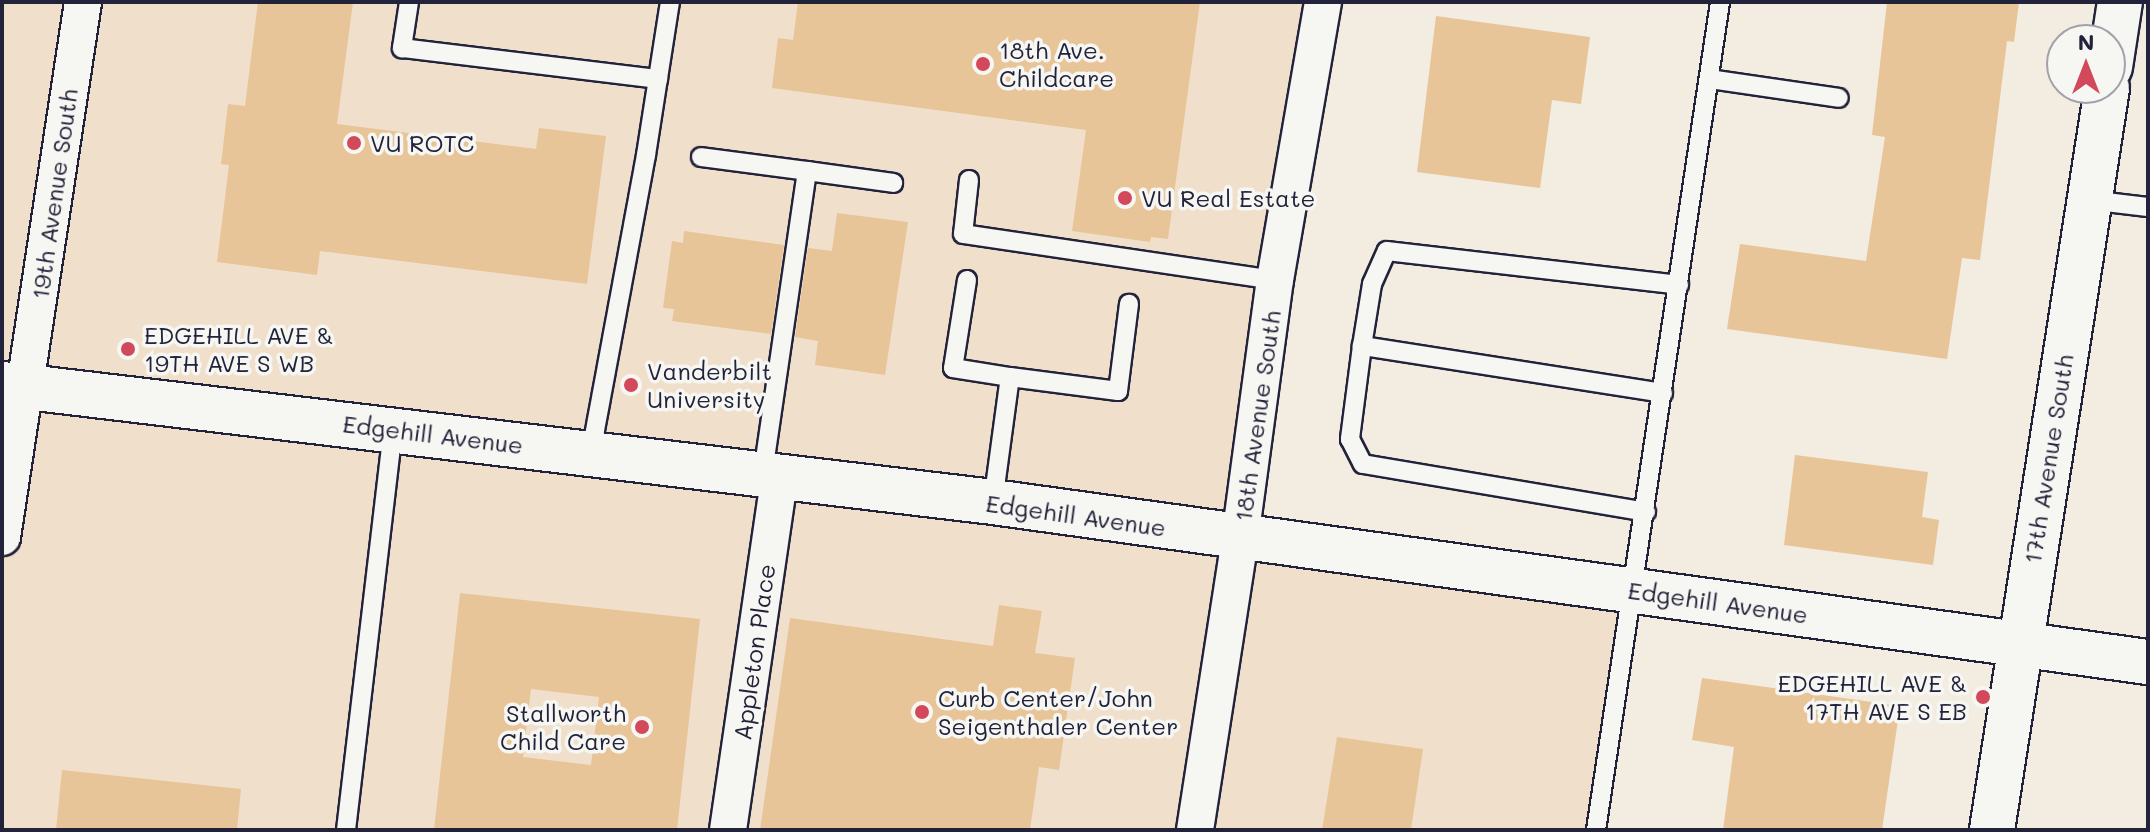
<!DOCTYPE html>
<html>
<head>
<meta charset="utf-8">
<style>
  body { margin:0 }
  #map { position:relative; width:2150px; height:832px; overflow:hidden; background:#f3ece0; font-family:Mali,sans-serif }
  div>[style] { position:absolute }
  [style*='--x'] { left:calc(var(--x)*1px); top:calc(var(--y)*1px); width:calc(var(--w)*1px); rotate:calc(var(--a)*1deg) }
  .built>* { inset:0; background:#f0e0cb }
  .building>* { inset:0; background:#e8c499 }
  .roads { filter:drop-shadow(2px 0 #22223b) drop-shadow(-2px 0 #22223b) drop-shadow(0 2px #22223b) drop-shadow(0 -2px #22223b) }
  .service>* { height:18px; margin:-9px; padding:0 9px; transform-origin:9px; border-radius:9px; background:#f6f6f2 }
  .minor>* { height:36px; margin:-18px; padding:0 18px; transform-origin:18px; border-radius:18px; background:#f6f6f2 }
  .tertiary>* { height:44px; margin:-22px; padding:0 22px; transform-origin:22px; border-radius:22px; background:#f6f6f2 }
  .secondary>* { height:44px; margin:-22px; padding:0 22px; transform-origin:22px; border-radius:22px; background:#f6f6f2 }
  .dots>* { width:22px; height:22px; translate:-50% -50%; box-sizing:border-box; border:4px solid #f6f6f2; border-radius:50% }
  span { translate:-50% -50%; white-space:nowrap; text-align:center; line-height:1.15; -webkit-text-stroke:7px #f6f6f2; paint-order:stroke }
  .poi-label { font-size:24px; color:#22223b }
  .left { translate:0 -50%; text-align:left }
  .right { translate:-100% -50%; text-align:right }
  .street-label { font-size:24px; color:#22223b }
  .frame { position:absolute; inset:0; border:4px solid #22223b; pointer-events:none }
  .north { position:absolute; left:2046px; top:24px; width:80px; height:80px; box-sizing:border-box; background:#f6f6f2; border:2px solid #a1a1a9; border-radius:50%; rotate:0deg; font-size:22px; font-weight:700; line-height:32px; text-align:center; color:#22223b }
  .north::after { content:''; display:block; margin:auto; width:28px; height:36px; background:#d1495b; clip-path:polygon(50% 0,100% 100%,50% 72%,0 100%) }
</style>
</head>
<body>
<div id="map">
  <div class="built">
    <i style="clip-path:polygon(2px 2px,1323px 2px,1240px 538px,1644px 582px,1604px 830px,2px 830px)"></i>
  </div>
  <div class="building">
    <i style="clip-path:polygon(258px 2px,353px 2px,337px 124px,536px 149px,539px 128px,606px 136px,587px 284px,320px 251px,317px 275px,217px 262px,229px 165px,221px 164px,228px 104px,245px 106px)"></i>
    <i style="clip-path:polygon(798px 2px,1200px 2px,1168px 239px,1151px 237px,1150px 242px,1072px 231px,1086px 130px,772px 88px,778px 38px,793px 40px)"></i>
    <i style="clip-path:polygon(1887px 2px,2019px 2px,2014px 42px,2007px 41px,1980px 260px,1962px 258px,1947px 359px,1727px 329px,1740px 244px,1866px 261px,1885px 137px,1872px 135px)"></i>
    <i style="clip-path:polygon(1436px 16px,1590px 37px,1581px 104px,1552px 100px,1540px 188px,1417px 172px)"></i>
    <i style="clip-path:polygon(837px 213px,908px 222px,885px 375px,815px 365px,818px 341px,795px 337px,808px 248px,832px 251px)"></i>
    <i style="clip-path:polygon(684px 231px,784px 245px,771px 334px,672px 321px,674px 309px,663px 308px,672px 241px,683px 243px)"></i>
    <i style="clip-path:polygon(1795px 455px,1928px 472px,1922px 517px,1939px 520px,1933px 565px,1784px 545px)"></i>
    <i style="clip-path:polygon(evenodd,460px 593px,700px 619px,677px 830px,434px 830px,460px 593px,531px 689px,599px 697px,591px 765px,523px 757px,531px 689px)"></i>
    <i style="clip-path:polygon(999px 605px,1042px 611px,1035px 653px,1075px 658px,1059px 770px,1039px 767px,1030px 830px,760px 830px,790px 618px,993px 646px)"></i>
    <i style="clip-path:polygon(1702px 678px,1900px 706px,1882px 830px,1723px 830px,1734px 747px,1692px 740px)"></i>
    <i style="clip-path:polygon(1337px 737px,1423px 749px,1411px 830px,1322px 830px)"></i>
    <i style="clip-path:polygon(62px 770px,241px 789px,237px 830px,56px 830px)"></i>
  </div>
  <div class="roads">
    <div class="service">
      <i style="--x:409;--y:2;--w:47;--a:98.7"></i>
      <i style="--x:402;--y:48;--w:258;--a:6.9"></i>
      <i style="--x:1709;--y:79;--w:131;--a:8.3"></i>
      <i style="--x:701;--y:157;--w:107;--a:7.5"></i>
      <i style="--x:807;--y:171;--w:305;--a:98.3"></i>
      <i style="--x:807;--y:171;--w:87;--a:7.9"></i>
      <i style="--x:969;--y:180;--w:54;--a:96.3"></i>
      <i style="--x:963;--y:234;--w:315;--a:8.4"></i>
      <i style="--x:2089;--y:200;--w:59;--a:6.8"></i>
      <i style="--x:967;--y:280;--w:89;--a:99"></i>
      <i style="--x:953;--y:368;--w:58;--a:9"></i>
      <i style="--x:1362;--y:346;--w:94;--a:97.4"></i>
      <i style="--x:1350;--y:439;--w:28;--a:63"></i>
      <i style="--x:1363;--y:464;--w:287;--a:9.6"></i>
      <i style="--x:1663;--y:393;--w:305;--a:-171.1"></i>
      <i style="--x:1362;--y:346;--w:63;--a:-80.8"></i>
      <i style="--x:1372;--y:284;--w:36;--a:-66"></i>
      <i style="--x:1387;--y:251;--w:294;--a:6.6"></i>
      <i style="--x:591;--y:452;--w:302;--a:-79.5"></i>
      <i style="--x:646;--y:155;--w:155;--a:-81.1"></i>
      <i style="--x:993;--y:502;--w:126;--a:-82.3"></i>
      <i style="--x:1010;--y:377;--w:109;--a:7.4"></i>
      <i style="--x:1118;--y:391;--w:88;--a:-82.8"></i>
      <i style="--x:346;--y:830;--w:403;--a:-83.3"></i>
      <i style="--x:1596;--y:830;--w:837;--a:-81.48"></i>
    </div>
    <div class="minor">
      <i style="--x:2;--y:537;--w:541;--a:-81.39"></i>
      <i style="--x:728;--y:830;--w:359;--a:-81.7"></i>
      <i style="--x:1195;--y:830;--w:295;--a:-81.2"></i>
      <i style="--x:1240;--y:538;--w:260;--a:-82.3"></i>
      <i style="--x:1275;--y:280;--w:282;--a:-80.2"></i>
    </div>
    <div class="tertiary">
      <i style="--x:2;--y:384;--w:998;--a:6.79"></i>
      <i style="--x:993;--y:502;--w:1166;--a:7.89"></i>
    </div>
    <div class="secondary">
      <i style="--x:2110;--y:67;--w:66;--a:-81.3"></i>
      <i style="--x:1992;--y:830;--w:751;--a:-81.19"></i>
    </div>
  </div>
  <div class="dots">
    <i style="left:983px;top:64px;background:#d1495b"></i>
    <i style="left:354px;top:143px;background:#d1495b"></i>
    <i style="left:1125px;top:198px;background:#d1495b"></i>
    <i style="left:128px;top:349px;background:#d1495b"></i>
    <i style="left:631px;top:385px;background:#d1495b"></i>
    <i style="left:1983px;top:697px;background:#d1495b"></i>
    <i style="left:922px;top:712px;background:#d1495b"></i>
    <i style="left:642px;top:727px;background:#d1495b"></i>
  </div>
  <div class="poi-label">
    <span class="left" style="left:999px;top:64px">18th Ave.<br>Childcare</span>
    <span class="left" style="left:370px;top:143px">VU ROTC</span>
    <span class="left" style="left:1141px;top:198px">VU Real Estate</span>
    <span class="left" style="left:144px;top:349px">EDGEHILL AVE &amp;<br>19TH AVE S WB</span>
    <span class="left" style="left:647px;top:385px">Vanderbilt<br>University</span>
    <span class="right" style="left:1967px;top:697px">EDGEHILL AVE &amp;<br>17TH AVE S EB</span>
    <span class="left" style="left:938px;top:712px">Curb Center/John<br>Seigenthaler Center</span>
    <span class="right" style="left:626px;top:727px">Stallworth<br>Child Care</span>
  </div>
  <div class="street-label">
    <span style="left:54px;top:194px;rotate:-82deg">19th Avenue South</span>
    <span style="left:1257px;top:416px;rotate:-82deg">18th Avenue South</span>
    <span style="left:433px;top:434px;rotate:7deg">Edgehill Avenue</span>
    <span style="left:2048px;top:459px;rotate:-81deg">17th Avenue South</span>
    <span style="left:1076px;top:515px;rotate:8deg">Edgehill Avenue</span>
    <span style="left:1718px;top:602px;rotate:8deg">Edgehill Avenue</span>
    <span style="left:754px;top:652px;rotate:-82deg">Appleton Place</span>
  </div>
  <div class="frame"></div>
  <div class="north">N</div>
</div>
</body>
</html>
